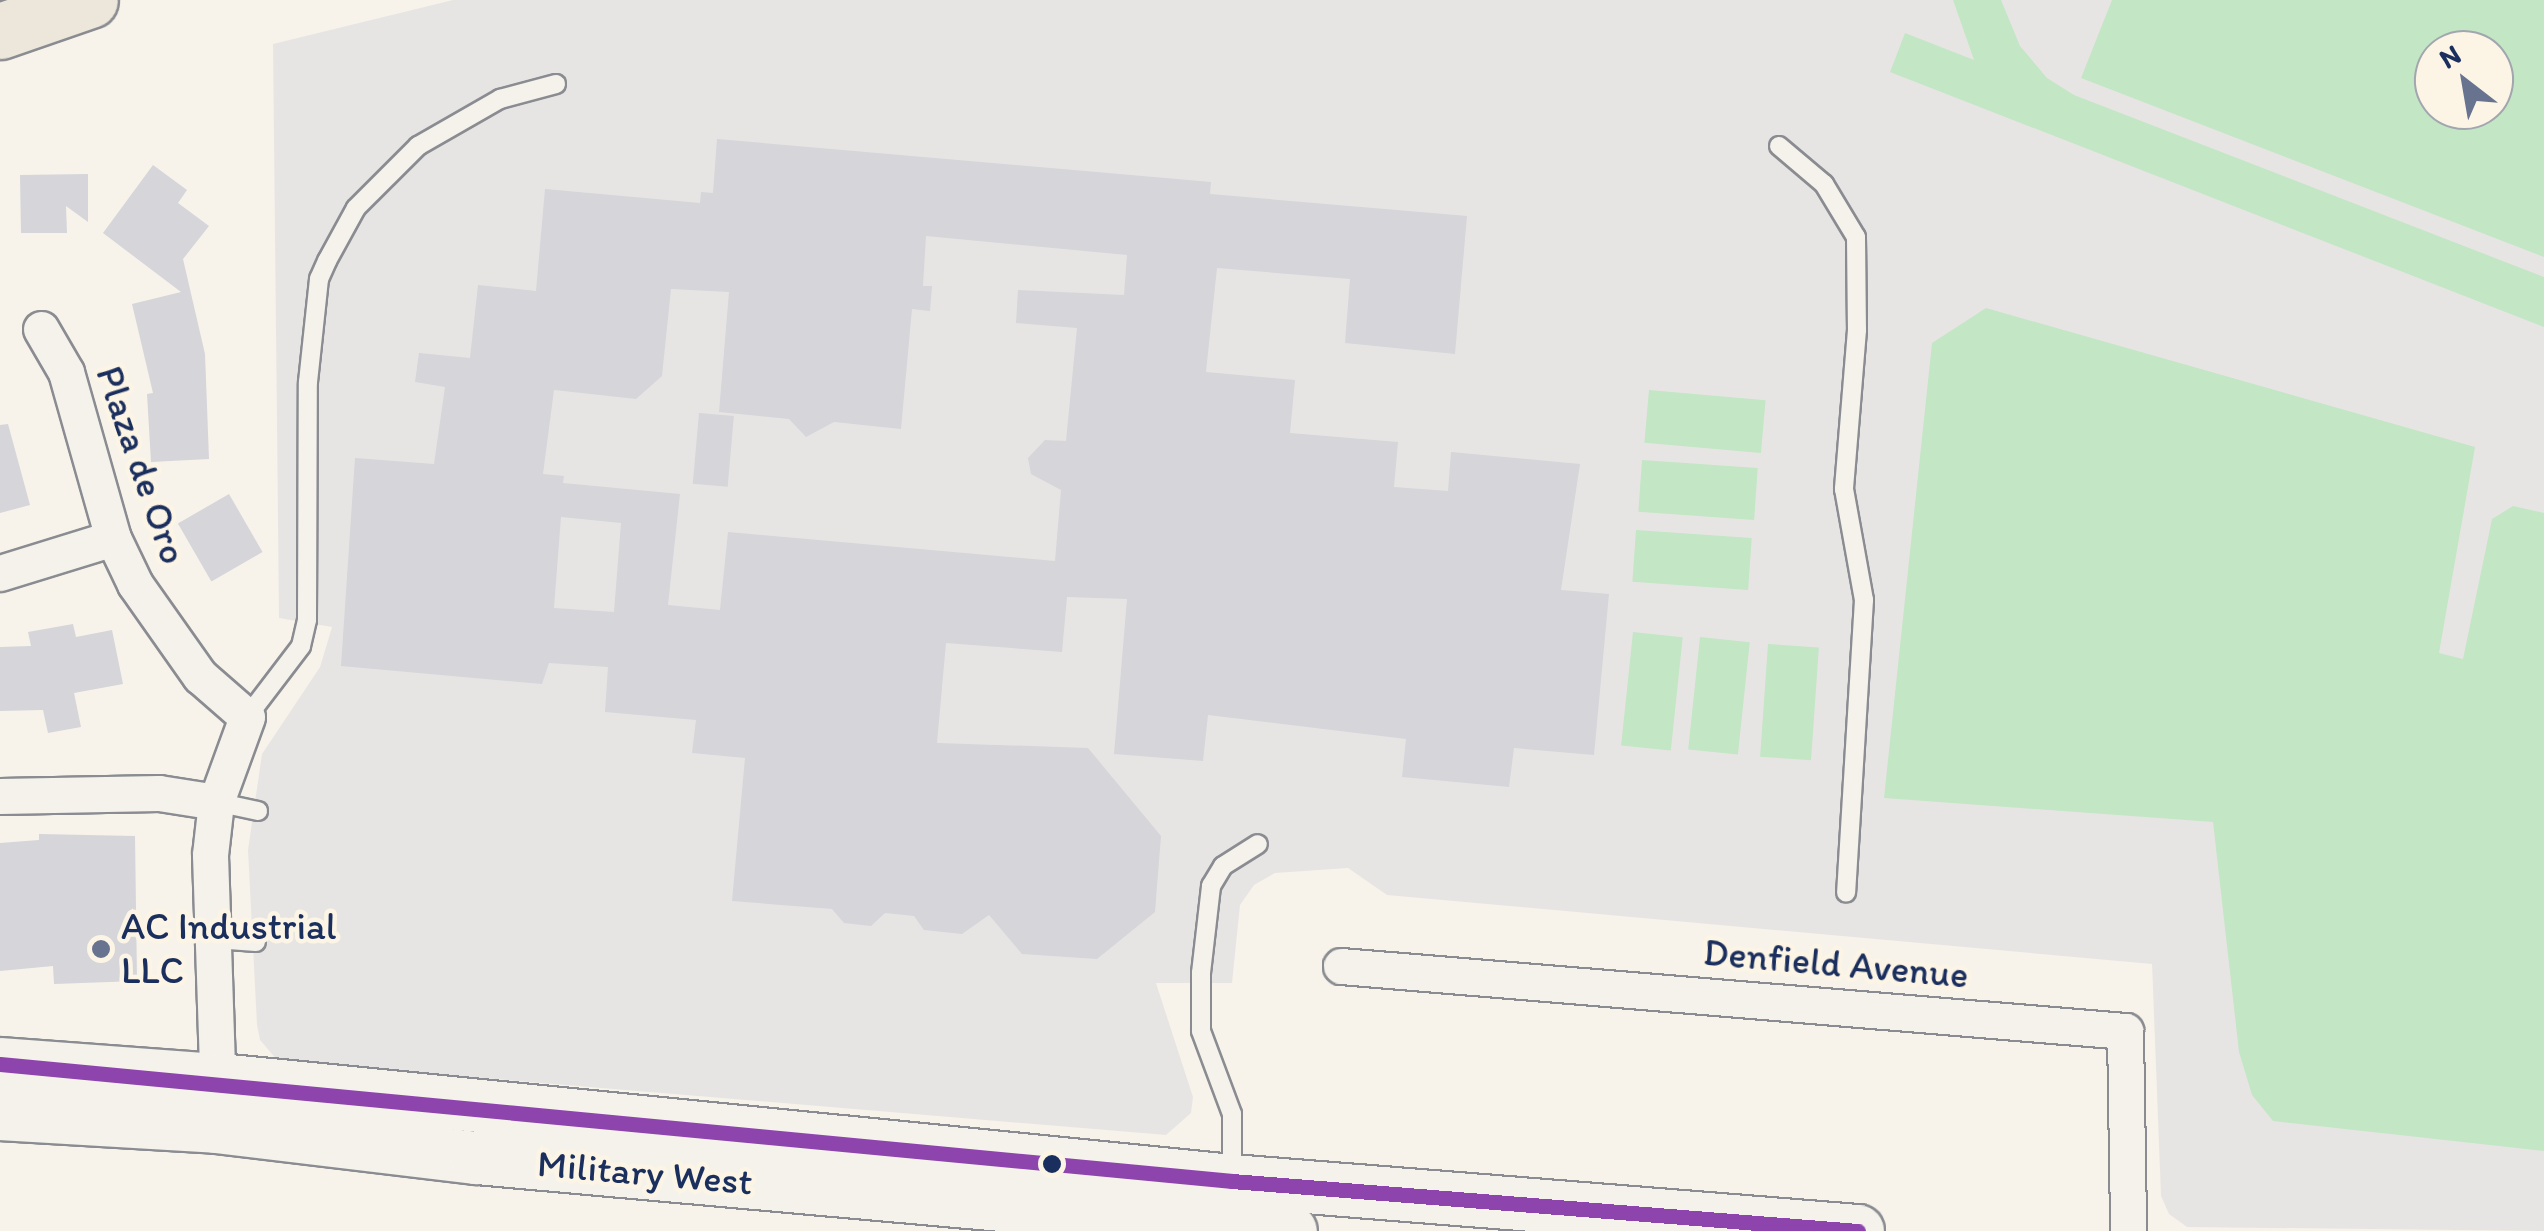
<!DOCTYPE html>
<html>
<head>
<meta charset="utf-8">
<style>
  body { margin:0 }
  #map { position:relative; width:2544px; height:1231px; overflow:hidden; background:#f7f3ea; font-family:Itim,sans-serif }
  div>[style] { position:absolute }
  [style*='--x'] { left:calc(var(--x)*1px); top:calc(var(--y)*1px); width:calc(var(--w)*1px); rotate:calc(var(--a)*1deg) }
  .built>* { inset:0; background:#e7e5e3 }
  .green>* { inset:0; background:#c3e6c5; transform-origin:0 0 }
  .building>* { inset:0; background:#d5d5da; transform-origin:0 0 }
  .roads { filter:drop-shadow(2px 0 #8a8c91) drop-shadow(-2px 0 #8a8c91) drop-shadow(0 2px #8a8c91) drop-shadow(0 -2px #8a8c91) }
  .service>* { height:18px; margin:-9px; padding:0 9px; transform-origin:9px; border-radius:9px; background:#f5f2ec }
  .minor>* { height:35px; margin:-17.5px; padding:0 17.5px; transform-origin:17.5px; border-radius:17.5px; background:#f5f2ec }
  .secondary>* { height:52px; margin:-26px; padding:0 26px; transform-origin:26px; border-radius:26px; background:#f5f2ec }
  .motorway>* { height:55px; margin:-27.5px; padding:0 27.5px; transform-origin:27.5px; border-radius:27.5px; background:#ede6da }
  .bus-1>* { height:15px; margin:-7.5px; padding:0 7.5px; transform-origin:7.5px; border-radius:7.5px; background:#8e44ad }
  .dots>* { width:28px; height:28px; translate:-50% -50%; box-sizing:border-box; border:5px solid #fcf5e5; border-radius:50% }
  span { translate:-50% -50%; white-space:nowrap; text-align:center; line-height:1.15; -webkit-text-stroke:9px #fcf5e5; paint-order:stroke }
  .street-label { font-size:38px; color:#1b2f5e }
  .poi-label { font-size:38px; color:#1b2f5e }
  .left { translate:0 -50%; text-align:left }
  .north { position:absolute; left:2414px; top:30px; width:100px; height:100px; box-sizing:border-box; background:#fcf5e5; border:2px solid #a2a6af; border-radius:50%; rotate:329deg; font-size:28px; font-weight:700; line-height:40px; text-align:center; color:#1b2f5e }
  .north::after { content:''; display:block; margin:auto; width:35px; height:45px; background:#68748f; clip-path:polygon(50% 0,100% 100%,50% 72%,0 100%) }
</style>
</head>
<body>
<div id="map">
  <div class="built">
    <i style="clip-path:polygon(evenodd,453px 0,2544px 0,2544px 1231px,2187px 1227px,2169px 1214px,2161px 1196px,2152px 964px,1387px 895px,1348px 868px,1275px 873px,1254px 885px,1240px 905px,1232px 983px,1156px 983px,1193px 1097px,1191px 1113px,1166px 1135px,278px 1061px,260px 1040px,257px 1025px,248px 850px,262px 754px,320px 667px,332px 627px,279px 618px,273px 44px,453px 0,2434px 50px,2494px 50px,2494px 110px,2434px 110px,2434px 50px)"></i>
  </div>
  <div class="green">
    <i style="clip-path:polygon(1953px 0,2001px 0,2020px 46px,2047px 78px,2074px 95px,2544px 277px,2544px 327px,1890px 72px,1905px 33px,1974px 60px)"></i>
    <i style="clip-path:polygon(evenodd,2112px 0,2544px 0,2544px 257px,2081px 78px,2112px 0,2434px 50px,2494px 50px,2494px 110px,2434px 110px,2434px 50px)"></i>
    <i style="clip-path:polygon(1986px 308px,2475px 447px,2439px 653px,2463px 659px,2492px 519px,2513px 506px,2544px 513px,2544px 1151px,2273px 1121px,2252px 1095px,2239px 1052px,2213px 822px,1884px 798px,1932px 343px)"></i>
    <i style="left:1649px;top:390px;width:117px;height:53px;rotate:5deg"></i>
    <i style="left:1642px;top:460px;width:116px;height:52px;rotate:4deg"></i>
    <i style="left:1636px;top:530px;width:116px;height:52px;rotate:4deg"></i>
    <i style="left:1633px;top:632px;width:50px;height:114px;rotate:6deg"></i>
    <i style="left:1700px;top:637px;width:50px;height:113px;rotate:6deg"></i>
    <i style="left:1768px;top:644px;width:51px;height:113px;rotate:4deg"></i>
  </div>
  <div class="building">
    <i style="clip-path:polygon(evenodd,717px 139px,1211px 182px,1210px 194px,1467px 216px,1455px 354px,1345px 343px,1350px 279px,1217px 268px,1206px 372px,1295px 380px,1290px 433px,1398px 442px,1394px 487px,1448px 491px,1451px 452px,1580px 464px,1561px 590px,1609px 594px,1594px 755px,1514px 748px,1509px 787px,1402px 777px,1406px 739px,1208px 715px,1203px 761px,1114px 754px,1127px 599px,1067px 597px,1062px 652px,946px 643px,937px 743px,1088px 748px,1161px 836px,1155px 912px,1097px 959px,1022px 954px,989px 915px,962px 934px,924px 930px,914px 916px,885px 913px,871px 926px,844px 923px,832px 909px,732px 901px,745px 758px,692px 753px,696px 720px,605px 712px,608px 667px,549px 663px,542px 684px,341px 666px,355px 458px,434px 464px,445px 387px,415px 382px,419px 353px,470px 358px,478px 285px,536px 291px,545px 189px,700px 203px,701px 192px,713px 193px,717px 139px,926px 236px,1127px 255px,1124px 295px,1018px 290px,1016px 323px,1077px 328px,1066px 441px,1045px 440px,1028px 458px,1031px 474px,1061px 490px,1055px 561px,728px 532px,720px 610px,668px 605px,680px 494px,563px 483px,564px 476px,543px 474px,554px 390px,636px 399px,662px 376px,671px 289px,729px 292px,719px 412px,789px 419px,806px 437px,834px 422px,901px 429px,912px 309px,930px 311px,932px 286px,923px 286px,926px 236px,717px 139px,561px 517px,621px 523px,614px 612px,554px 608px,561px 517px)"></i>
    <i style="clip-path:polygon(153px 165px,187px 190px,178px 203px,209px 226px,183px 259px,205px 354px,209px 459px,151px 462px,147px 394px,153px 393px,132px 304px,181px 292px,103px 233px)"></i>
    <i style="clip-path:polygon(88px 174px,88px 222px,66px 206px,67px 233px,21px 233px,20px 175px)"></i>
    <i style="left:699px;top:413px;width:35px;height:71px;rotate:5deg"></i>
    <i style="clip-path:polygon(8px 424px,30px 505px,0 513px,0 425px)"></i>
    <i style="left:229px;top:494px;width:67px;height:59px;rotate:60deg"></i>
    <i style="clip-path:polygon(73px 624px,76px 637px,112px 630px,123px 684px,74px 693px,81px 727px,48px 733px,43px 710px,0 711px,0 647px,31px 646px,28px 632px)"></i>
    <i style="clip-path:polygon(39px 834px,135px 836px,137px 981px,54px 984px,53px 966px,0 971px,0 843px,39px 840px)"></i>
  </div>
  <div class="roads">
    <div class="service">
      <i style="--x:1779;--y:146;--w:59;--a:40.2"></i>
      <i style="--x:1824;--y:184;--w:62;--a:58.9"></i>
      <i style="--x:1856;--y:237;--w:93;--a:89.4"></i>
      <i style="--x:1857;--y:330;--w:160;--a:94.7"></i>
      <i style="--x:1844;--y:489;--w:113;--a:79.8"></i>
      <i style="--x:1864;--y:600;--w:293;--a:93.5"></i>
      <i style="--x:247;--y:717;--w:89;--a:-52.7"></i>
      <i style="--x:301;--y:646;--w:27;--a:-77"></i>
      <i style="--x:307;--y:620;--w:238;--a:-89.8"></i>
      <i style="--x:308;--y:382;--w:104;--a:-83.9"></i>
      <i style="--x:319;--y:279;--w:20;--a:-66"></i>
      <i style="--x:327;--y:261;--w:60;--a:-61.3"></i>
      <i style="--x:356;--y:208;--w:88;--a:-45"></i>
      <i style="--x:418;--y:146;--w:95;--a:-29.8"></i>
      <i style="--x:500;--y:99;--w:58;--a:-15"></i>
      <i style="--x:216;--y:802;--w:43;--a:12.1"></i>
      <i style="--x:215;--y:939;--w:41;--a:4.2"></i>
      <i style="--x:1232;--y:1176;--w:62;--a:-90"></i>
      <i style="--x:1232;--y:1114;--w:89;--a:-110.5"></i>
      <i style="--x:1201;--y:1031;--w:58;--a:-90"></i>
      <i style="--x:1201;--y:973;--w:88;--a:-83.4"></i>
      <i style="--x:1211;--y:886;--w:23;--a:-59"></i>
      <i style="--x:1223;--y:866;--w:41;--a:-32.2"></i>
    </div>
    <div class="minor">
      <i style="--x:41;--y:329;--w:50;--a:59.8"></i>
      <i style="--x:66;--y:372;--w:173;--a:74.2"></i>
      <i style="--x:113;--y:538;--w:51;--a:64.4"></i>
      <i style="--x:135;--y:584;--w:113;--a:54.8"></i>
      <i style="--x:200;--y:676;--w:62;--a:41.1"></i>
      <i style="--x:247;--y:717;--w:90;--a:110"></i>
      <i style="--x:216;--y:802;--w:53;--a:96.5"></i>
      <i style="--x:210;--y:855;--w:246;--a:88.1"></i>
      <i style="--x:0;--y:573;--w:118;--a:-17.2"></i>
      <i style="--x:0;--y:796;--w:159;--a:-1.1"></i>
      <i style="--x:159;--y:793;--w:58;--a:9"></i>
      <i style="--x:1341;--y:966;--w:787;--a:4.74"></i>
      <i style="--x:2125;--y:1031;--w:200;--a:89.1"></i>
    </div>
    <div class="secondary">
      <i style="--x:0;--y:1064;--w:221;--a:4.2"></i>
      <i style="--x:220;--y:1080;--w:1017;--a:5.7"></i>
      <i style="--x:1232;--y:1181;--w:628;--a:4.57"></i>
      <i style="--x:0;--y:1114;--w:216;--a:3.4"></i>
      <i style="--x:216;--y:1127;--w:263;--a:6.8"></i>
      <i style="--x:477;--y:1158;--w:817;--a:5.12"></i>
    </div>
    <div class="motorway">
      <i style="--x:0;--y:31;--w:95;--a:-19"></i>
    </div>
  </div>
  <div class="bus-1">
    <i style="--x:0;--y:1064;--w:1238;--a:5.42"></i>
    <i style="--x:1232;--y:1181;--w:628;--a:4.57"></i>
  </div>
  <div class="dots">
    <i style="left:101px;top:949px;background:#68748f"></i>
    <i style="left:1052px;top:1164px;background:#1b2f5e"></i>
  </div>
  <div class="street-label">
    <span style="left:141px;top:465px;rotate:71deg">Plaza de Oro</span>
    <span style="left:1836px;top:964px;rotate:5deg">Denfield Avenue</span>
    <span style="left:645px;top:1173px;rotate:5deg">Military West</span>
  </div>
  <div class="poi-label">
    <span class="left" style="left:121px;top:949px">AC Industrial<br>LLC</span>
  </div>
  <div class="north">N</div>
</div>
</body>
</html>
